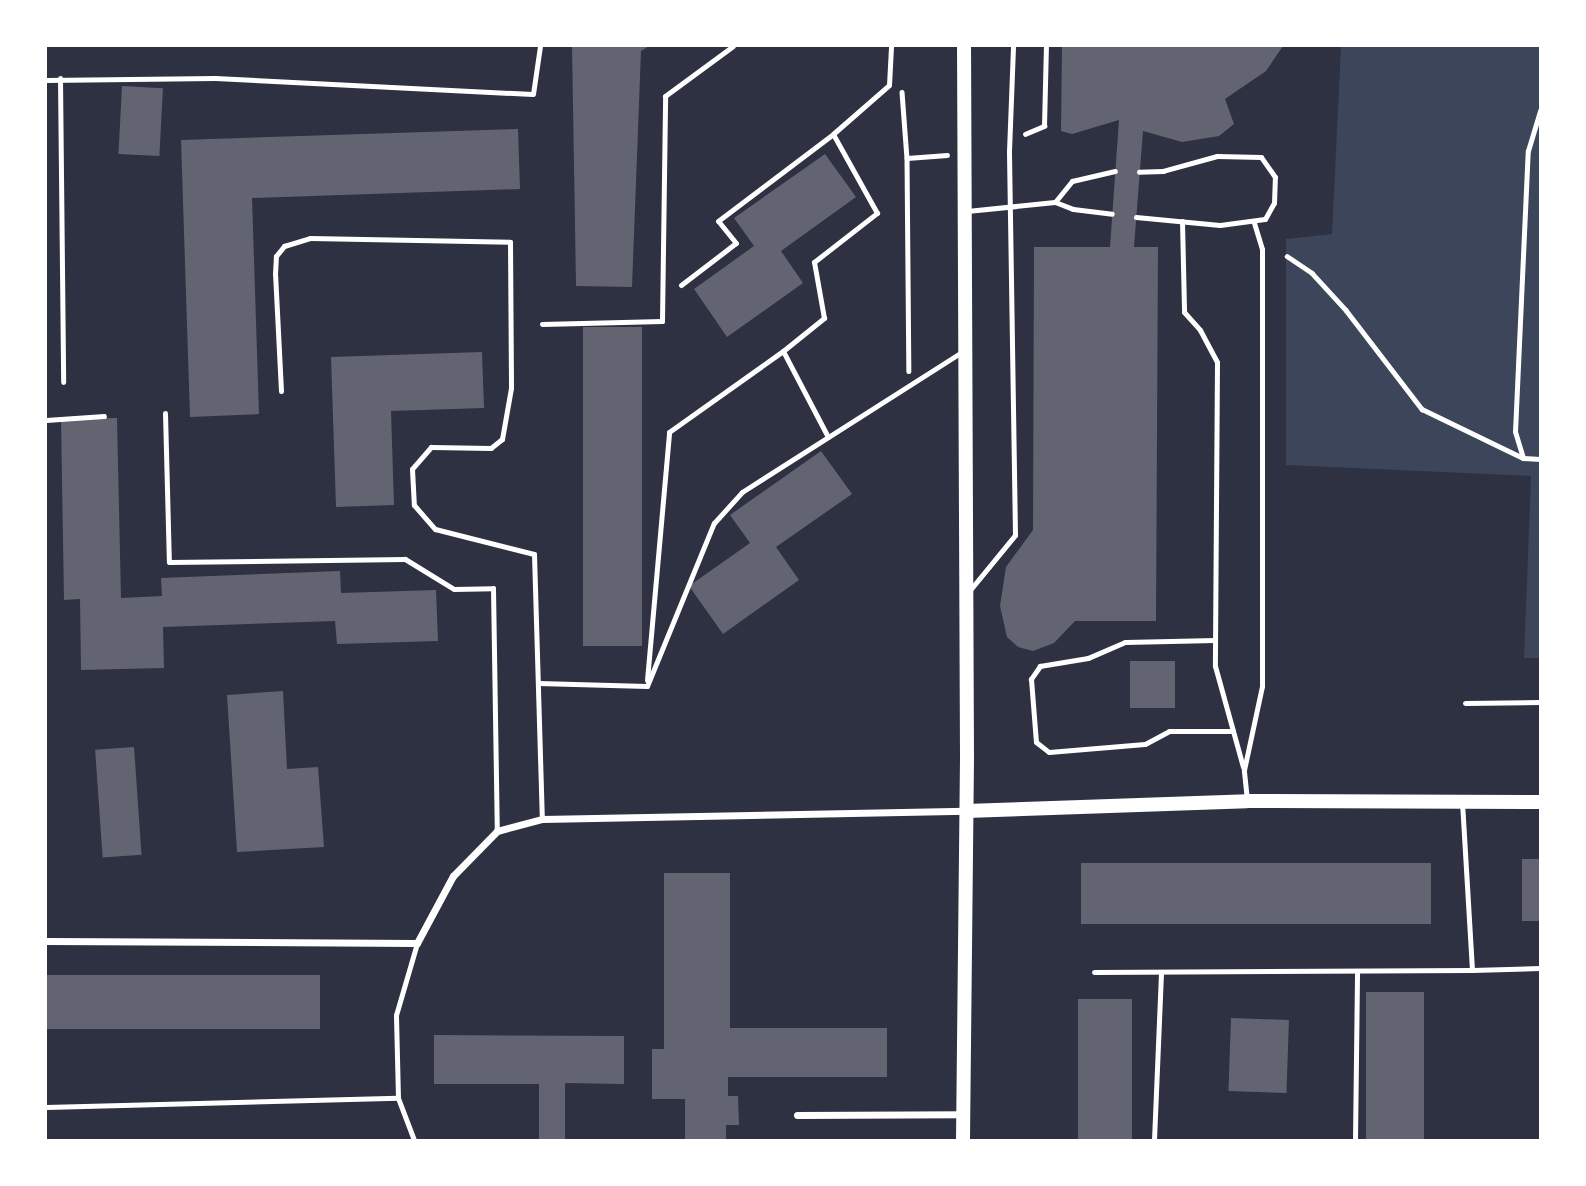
<!DOCTYPE html>
<html>
<head>
<meta charset="utf-8">
<style>
  body { margin:0 }
  #map { position:relative; width:1586px; height:1186px; overflow:hidden; background:#2d3142; font-family:Lato,sans-serif }
  div>[style] { position:absolute }
  [style*='--x'] { left:calc(var(--x)*1px); top:calc(var(--y)*1px); width:calc(var(--w)*1px); rotate:calc(var(--a)*1deg) }
  .green>* { inset:0; background:#3c4559 }
  .building>* { inset:0; background:#626471; transform-origin:0 0 }
  .path>* { height:4.5px; margin:-2.25px; padding:0 2.25px; transform-origin:2.25px; border-radius:2.25px; background:#fff }
  .service>* { height:5px; margin:-2.5px; padding:0 2.5px; transform-origin:2.5px; border-radius:2.5px; background:#fff }
  .minor>* { height:7px; margin:-3.5px; padding:0 3.5px; transform-origin:3.5px; border-radius:3.5px; background:#fff }
  .secondary>* { height:14px; margin:-7px; padding:0 7px; transform-origin:7px; border-radius:7px; background:#fff }
  span { translate:-50% -50%; white-space:nowrap; text-align:center; line-height:1.15; -webkit-text-stroke:7px #fff; paint-order:stroke }
  .frame { position:absolute; inset:0; border:47px solid #fff; pointer-events:none }
</style>
</head>
<body>
<div id="map">
  <div class="green">
    <i style="clip-path:polygon(1341px 46px,1540px 46px,1540px 658px,1524px 658px,1531px 476px,1286px 465px,1286px 239px,1332px 234px)"></i>
  </div>
  <div class="building">
    <i style="clip-path:polygon(572px 46px,649px 46px,641px 51px,632px 287px,576px 286px)"></i>
    <i style="clip-path:polygon(1062px 46px,1283px 46px,1266px 71px,1225px 99px,1234px 124px,1219px 136px,1182px 142px,1143px 131px,1134px 247px,1158px 247px,1156px 621px,1075px 621px,1054px 643px,1033px 651px,1018px 647px,1007px 637px,1000px 606px,1006px 567px,1033px 530px,1034px 247px,1110px 247px,1119px 120px,1072px 134px,1061px 131px)"></i>
    <i style="left:122px;top:86px;width:41px;height:68px;rotate:3deg"></i>
    <i style="clip-path:polygon(518px 129px,520px 189px,252px 198px,259px 414px,190px 417px,181px 140px)"></i>
    <i style="clip-path:polygon(825px 154px,856px 197px,781px 251px,803px 283px,727px 337px,694px 289px,754px 246px,734px 218px)"></i>
    <i style="left:583px;top:327px;width:59px;height:319px"></i>
    <i style="clip-path:polygon(482px 352px,484px 408px,391px 411px,394px 505px,336px 507px,331px 357px)"></i>
    <i style="clip-path:polygon(117px 418px,121px 598px,162px 596px,161px 578px,340px 571px,341px 593px,436px 590px,438px 641px,337px 644px,335px 621px,163px 627px,164px 668px,81px 670px,80px 599px,64px 600px,61px 419px)"></i>
    <i style="clip-path:polygon(821px 451px,852px 494px,776px 547px,799px 580px,723px 634px,689px 586px,750px 543px,730px 515px)"></i>
    <i style="left:1130px;top:661px;width:45px;height:47px"></i>
    <i style="clip-path:polygon(283px 691px,287px 769px,318px 767px,324px 847px,237px 852px,227px 695px)"></i>
    <i style="left:134px;top:747px;width:108px;height:39px;rotate:86deg"></i>
    <i style="left:1522px;top:859px;width:18px;height:62px"></i>
    <i style="left:1081px;top:863px;width:350px;height:61px"></i>
    <i style="clip-path:polygon(664px 873px,730px 873px,730px 1028px,887px 1028px,887px 1077px,728px 1077px,728px 1096px,738px 1096px,739px 1125px,726px 1125px,726px 1140px,685px 1140px,685px 1099px,652px 1099px,652px 1049px,664px 1049px)"></i>
    <i style="left:46px;top:975px;width:274px;height:54px"></i>
    <i style="left:1366px;top:992px;width:58px;height:148px"></i>
    <i style="left:1078px;top:999px;width:54px;height:141px"></i>
    <i style="left:1231px;top:1018px;width:58px;height:73px;rotate:2deg"></i>
    <i style="clip-path:polygon(434px 1035px,624px 1036px,624px 1084px,565px 1083px,565px 1140px,539px 1140px,539px 1084px,434px 1084px)"></i>
  </div>
  <div class="path">
    <i style="--x:902;--y:92;--w:66;--a:85.7"></i>
    <i style="--x:907;--y:158;--w:40;--a:-4.3"></i>
    <i style="--x:1025;--y:134;--w:21;--a:-23"></i>
    <i style="--x:1044;--y:126;--w:80;--a:-88.6"></i>
    <i style="--x:907;--y:158;--w:213;--a:89.5"></i>
    <i style="--x:1287;--y:256;--w:30;--a:34"></i>
    <i style="--x:1312;--y:273;--w:50;--a:47.4"></i>
    <i style="--x:1346;--y:310;--w:125;--a:52.5"></i>
    <i style="--x:1422;--y:409;--w:112;--a:25.9"></i>
    <i style="--x:1523;--y:458;--w:17;--a:3"></i>
    <i style="--x:1523;--y:458;--w:27;--a:-107"></i>
    <i style="--x:1515;--y:432;--w:281;--a:-87.4"></i>
    <i style="--x:1528;--y:151;--w:42;--a:-73.3"></i>
  </div>
  <div class="service">
    <i style="--x:60;--y:78;--w:304;--a:89.4"></i>
    <i style="--x:46;--y:80;--w:169;--a:-0.7"></i>
    <i style="--x:215;--y:78;--w:318;--a:2.9"></i>
    <i style="--x:533;--y:94;--w:49;--a:-81.7"></i>
    <i style="--x:1055;--y:202;--w:27;--a:-51"></i>
    <i style="--x:1072;--y:181;--w:44;--a:-13.1"></i>
    <i style="--x:967;--y:211;--w:88;--a:-5.8"></i>
    <i style="--x:1055;--y:202;--w:19;--a:21"></i>
    <i style="--x:1073;--y:209;--w:39;--a:7"></i>
    <i style="--x:1136;--y:217;--w:84;--a:5.4"></i>
    <i style="--x:1220;--y:225;--w:45;--a:-7.6"></i>
    <i style="--x:1265;--y:219;--w:18;--a:-61"></i>
    <i style="--x:1274;--y:203;--w:26;--a:-88"></i>
    <i style="--x:1275;--y:177;--w:24;--a:-125"></i>
    <i style="--x:1261;--y:157;--w:44;--a:-178.7"></i>
    <i style="--x:1217;--y:156;--w:56;--a:164.5"></i>
    <i style="--x:1163;--y:171;--w:24;--a:178"></i>
    <i style="--x:1182;--y:221;--w:91;--a:88.7"></i>
    <i style="--x:1184;--y:312;--w:24;--a:48"></i>
    <i style="--x:1200;--y:330;--w:36;--a:62"></i>
    <i style="--x:1217;--y:362;--w:304;--a:90.4"></i>
    <i style="--x:1215;--y:666;--w:105;--a:74.5"></i>
    <i style="--x:681;--y:285;--w:69;--a:-37.4"></i>
    <i style="--x:736;--y:243;--w:28;--a:-129"></i>
    <i style="--x:718;--y:221;--w:144;--a:-37.1"></i>
    <i style="--x:542;--y:324;--w:120;--a:-1.4"></i>
    <i style="--x:662;--y:321;--w:225;--a:-89.2"></i>
    <i style="--x:665;--y:96;--w:84;--a:-36.3"></i>
    <i style="--x:281;--y:391;--w:117;--a:-92.9"></i>
    <i style="--x:275;--y:274;--w:18;--a:-87"></i>
    <i style="--x:276;--y:256;--w:13;--a:-51"></i>
    <i style="--x:284;--y:246;--w:27;--a:-17"></i>
    <i style="--x:310;--y:238;--w:200;--a:1.1"></i>
    <i style="--x:510;--y:242;--w:146;--a:89.6"></i>
    <i style="--x:511;--y:388;--w:52;--a:100"></i>
    <i style="--x:502;--y:439;--w:14;--a:141"></i>
    <i style="--x:491;--y:448;--w:60;--a:-179"></i>
    <i style="--x:431;--y:447;--w:29;--a:131"></i>
    <i style="--x:412;--y:469;--w:36;--a:87"></i>
    <i style="--x:414;--y:505;--w:32;--a:49"></i>
    <i style="--x:435;--y:529;--w:102;--a:14.2"></i>
    <i style="--x:534;--y:554;--w:265;--a:88.3"></i>
    <i style="--x:165;--y:413;--w:149;--a:88.5"></i>
    <i style="--x:169;--y:562;--w:236;--a:-0.7"></i>
    <i style="--x:405;--y:559;--w:57;--a:31.5"></i>
    <i style="--x:454;--y:589;--w:39;--a:-1"></i>
    <i style="--x:493;--y:588;--w:243;--a:89.1"></i>
    <i style="--x:46;--y:420;--w:58;--a:-3.9"></i>
    <i style="--x:828;--y:437;--w:97;--a:-117.6"></i>
    <i style="--x:783;--y:351;--w:53;--a:-38.8"></i>
    <i style="--x:824;--y:318;--w:57;--a:-100.1"></i>
    <i style="--x:814;--y:262;--w:80;--a:-37.9"></i>
    <i style="--x:877;--y:213;--w:90;--a:-119.1"></i>
    <i style="--x:833;--y:134;--w:74;--a:-41.2"></i>
    <i style="--x:889;--y:85;--w:39;--a:-87"></i>
    <i style="--x:970;--y:590;--w:71;--a:-50.7"></i>
    <i style="--x:1015;--y:535;--w:384;--a:-90.9"></i>
    <i style="--x:1009;--y:151;--w:105;--a:-87.8"></i>
    <i style="--x:1215;--y:640;--w:90;--a:178.7"></i>
    <i style="--x:1125;--y:642;--w:40;--a:156.6"></i>
    <i style="--x:1088;--y:658;--w:49;--a:170.5"></i>
    <i style="--x:1040;--y:666;--w:16;--a:125"></i>
    <i style="--x:1031;--y:679;--w:63;--a:85.5"></i>
    <i style="--x:1036;--y:742;--w:16;--a:38"></i>
    <i style="--x:1049;--y:752;--w:96;--a:-4.8"></i>
    <i style="--x:1145;--y:744;--w:27;--a:-28"></i>
    <i style="--x:1169;--y:731;--w:64;--a:0"></i>
    <i style="--x:647;--y:680;--w:249;--a:-84.9"></i>
    <i style="--x:669;--y:432;--w:140;--a:-35.4"></i>
    <i style="--x:538;--y:683;--w:109;--a:1.6"></i>
    <i style="--x:647;--y:686;--w:176;--a:-67.7"></i>
    <i style="--x:714;--y:523;--w:42;--a:-47.9"></i>
    <i style="--x:742;--y:492;--w:261;--a:-32.5"></i>
    <i style="--x:1465;--y:703;--w:75;--a:-0.8"></i>
    <i style="--x:1247;--y:800;--w:30;--a:-96"></i>
    <i style="--x:1244;--y:770;--w:86;--a:-77.9"></i>
    <i style="--x:1262;--y:686;--w:437;--a:-90"></i>
    <i style="--x:1262;--y:249;--w:28;--a:-107"></i>
    <i style="--x:1472;--y:970;--w:68;--a:-1.7"></i>
    <i style="--x:1094;--y:972;--w:378;--a:-0.3"></i>
    <i style="--x:1472;--y:970;--w:166;--a:-93.4"></i>
    <i style="--x:46;--y:1107;--w:352;--a:-1.5"></i>
    <i style="--x:414;--y:1140;--w:45;--a:-110.9"></i>
    <i style="--x:398;--y:1098;--w:83;--a:-91.4"></i>
    <i style="--x:396;--y:1015;--w:75;--a:-73.7"></i>
    <i style="--x:1154;--y:1140;--w:168;--a:-87.6"></i>
    <i style="--x:1355;--y:1140;--w:169;--a:-89.3"></i>
  </div>
  <div class="minor">
    <i style="--x:46;--y:941;--w:371;--a:0.3"></i>
    <i style="--x:417;--y:943;--w:76;--a:-61.8"></i>
    <i style="--x:453;--y:876;--w:63;--a:-45.6"></i>
    <i style="--x:497;--y:831;--w:47;--a:-14.9"></i>
    <i style="--x:542;--y:819;--w:424;--a:-1.1"></i>
    <i style="--x:797;--y:1115;--w:166;--a:-0.3"></i>
  </div>
  <div class="secondary">
    <i style="--x:966;--y:811;--w:281;--a:-2"></i>
    <i style="--x:1247;--y:801;--w:293;--a:0.2"></i>
    <i style="--x:963;--y:1140;--w:383;--a:-89.4"></i>
    <i style="--x:967;--y:757;--w:711;--a:-90.24"></i>
  </div>
  <div class="frame"></div>
</div>
</body>
</html>
